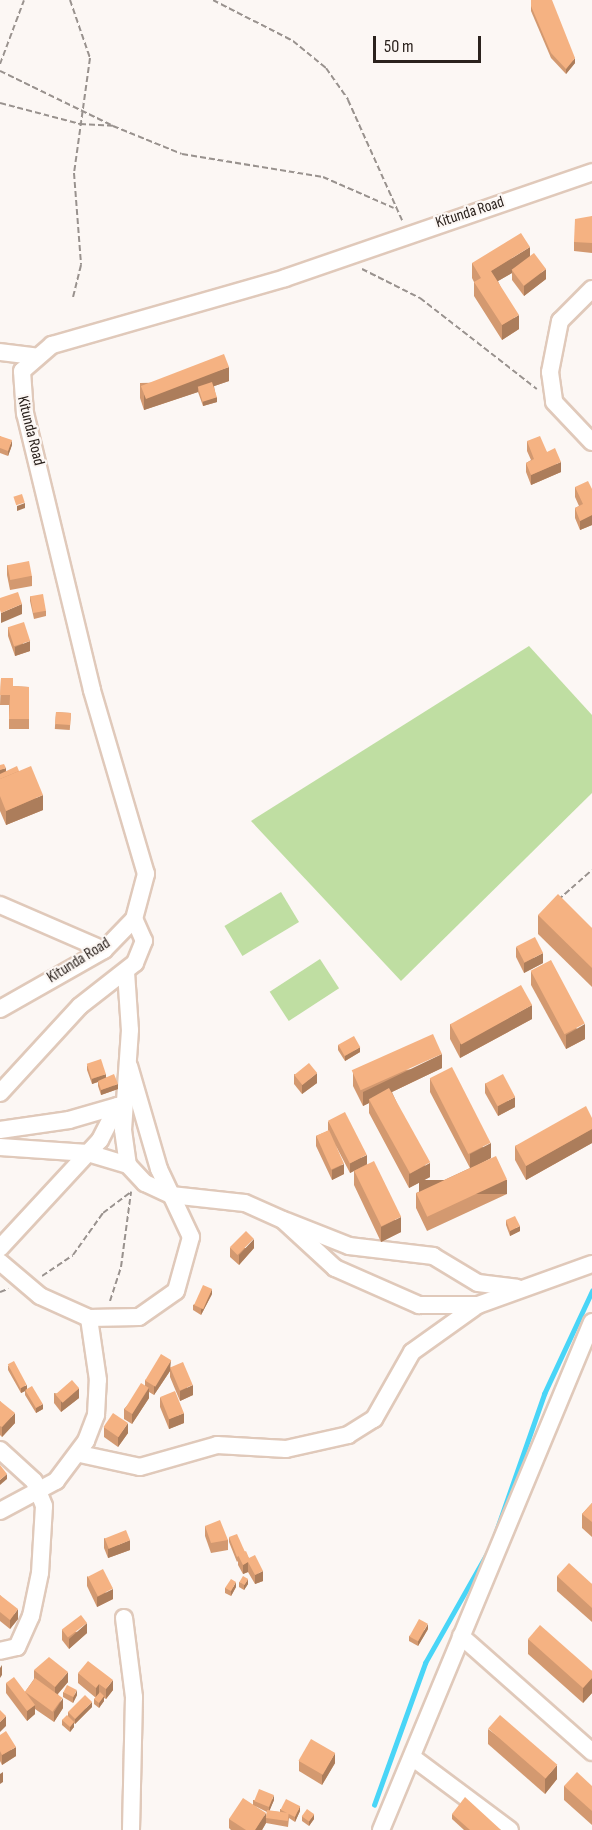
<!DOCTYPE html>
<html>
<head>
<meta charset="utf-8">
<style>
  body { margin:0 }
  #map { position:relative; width:592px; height:1830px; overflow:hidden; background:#fcf7f4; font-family:"Sofia Sans Condensed",sans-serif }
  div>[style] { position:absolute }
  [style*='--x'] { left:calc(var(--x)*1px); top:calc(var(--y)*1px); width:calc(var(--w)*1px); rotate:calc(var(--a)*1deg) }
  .green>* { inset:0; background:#bfdea2; transform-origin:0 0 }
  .stream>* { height:4.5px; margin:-2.25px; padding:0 2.25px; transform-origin:2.25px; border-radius:2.25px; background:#49d5f7 }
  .path>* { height:2px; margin-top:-1px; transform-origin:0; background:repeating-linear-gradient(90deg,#99928e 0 6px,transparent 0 9px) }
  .roads { filter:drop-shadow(2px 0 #e0c9ba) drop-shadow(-2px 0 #e0c9ba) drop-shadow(0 2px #e0c9ba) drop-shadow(0 -2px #e0c9ba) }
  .minor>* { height:16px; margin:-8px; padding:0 8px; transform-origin:8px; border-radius:8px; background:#fff }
  .wall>* { inset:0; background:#d39970; transform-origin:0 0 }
  .shaded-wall>* { inset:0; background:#ac7d5b; transform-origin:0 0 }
  .building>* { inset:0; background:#f5b282; transform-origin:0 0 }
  span { translate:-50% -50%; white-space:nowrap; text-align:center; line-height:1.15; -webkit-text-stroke:4.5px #fcf7f4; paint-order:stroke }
  .street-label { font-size:16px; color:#2b221d }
  .scale { position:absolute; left:373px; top:36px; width:108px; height:27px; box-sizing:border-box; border:3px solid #2b221d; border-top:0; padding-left:8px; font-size:18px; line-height:21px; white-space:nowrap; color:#2b221d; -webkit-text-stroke:4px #fcf7f4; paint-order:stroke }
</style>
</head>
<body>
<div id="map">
  <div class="green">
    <i style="clip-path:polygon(529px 646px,592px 715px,592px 793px,401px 981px,251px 821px)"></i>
    <i style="left:281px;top:892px;width:35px;height:66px;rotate:59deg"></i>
    <i style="left:320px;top:959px;width:35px;height:60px;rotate:57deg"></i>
  </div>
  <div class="stream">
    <i style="--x:493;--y:1540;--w:155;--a:-70.7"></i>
    <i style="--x:544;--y:1394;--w:114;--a:-65"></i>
    <i style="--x:374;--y:1805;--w:151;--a:-70.2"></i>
    <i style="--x:425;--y:1663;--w:132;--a:-60.5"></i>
  </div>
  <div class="path">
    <i style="--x:70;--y:0;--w:61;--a:71"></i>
    <i style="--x:90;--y:58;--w:116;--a:97.9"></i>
    <i style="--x:74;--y:173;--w:92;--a:85.6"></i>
    <i style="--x:81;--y:265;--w:33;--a:104"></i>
    <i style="--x:213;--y:0;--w:90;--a:27.1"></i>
    <i style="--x:293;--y:41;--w:43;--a:39.3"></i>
    <i style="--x:326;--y:68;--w:39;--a:55"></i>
    <i style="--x:348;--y:100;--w:132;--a:65.8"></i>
    <i style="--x:0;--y:64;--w:68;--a:-69.4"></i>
    <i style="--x:0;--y:71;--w:123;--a:25.9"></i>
    <i style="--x:0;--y:103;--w:83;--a:14.7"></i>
    <i style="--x:80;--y:124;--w:33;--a:3"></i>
    <i style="--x:113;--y:126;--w:74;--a:22.1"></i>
    <i style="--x:182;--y:154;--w:143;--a:9.3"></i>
    <i style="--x:323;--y:177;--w:77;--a:23.6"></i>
    <i style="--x:362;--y:269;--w:65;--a:26.6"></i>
    <i style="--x:420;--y:298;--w:148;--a:37.9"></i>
    <i style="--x:558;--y:900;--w:45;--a:-41.4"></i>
    <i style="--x:42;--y:1276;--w:37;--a:-34"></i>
    <i style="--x:73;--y:1255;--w:52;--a:-54.5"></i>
    <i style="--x:103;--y:1213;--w:34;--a:-37"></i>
    <i style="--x:0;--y:1292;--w:9;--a:-21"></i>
    <i style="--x:110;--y:1301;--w:36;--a:-72"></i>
    <i style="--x:121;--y:1267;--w:76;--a:-82.4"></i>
  </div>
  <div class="roads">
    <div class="minor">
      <i style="--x:592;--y:289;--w:45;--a:135"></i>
      <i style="--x:560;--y:321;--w:52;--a:101.1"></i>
      <i style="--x:550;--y:372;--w:30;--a:82"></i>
      <i style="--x:554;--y:402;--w:55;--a:46.5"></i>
      <i style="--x:0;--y:352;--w:34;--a:7"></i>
      <i style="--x:0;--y:905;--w:113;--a:23.4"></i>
      <i style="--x:126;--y:972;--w:58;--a:86.1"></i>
      <i style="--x:130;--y:1030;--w:100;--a:94"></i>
      <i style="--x:123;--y:1130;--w:35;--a:82"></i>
      <i style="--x:0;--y:1009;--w:120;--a:-29.6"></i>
      <i style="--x:104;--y:950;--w:43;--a:-45.9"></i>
      <i style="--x:134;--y:919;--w:47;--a:-75.1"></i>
      <i style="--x:146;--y:874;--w:192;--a:-106.4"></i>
      <i style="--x:92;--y:690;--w:284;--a:-103.6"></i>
      <i style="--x:25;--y:414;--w:43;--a:-94"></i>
      <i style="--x:22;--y:371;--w:40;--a:-41"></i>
      <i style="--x:52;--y:345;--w:242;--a:-16"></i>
      <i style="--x:285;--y:278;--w:325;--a:-19"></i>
      <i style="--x:0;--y:1093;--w:118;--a:-47.4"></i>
      <i style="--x:80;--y:1006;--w:70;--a:-38"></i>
      <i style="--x:135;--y:963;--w:24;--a:-68"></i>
      <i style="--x:144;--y:941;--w:24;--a:-114"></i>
      <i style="--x:0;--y:1130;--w:70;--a:-8.2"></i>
      <i style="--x:69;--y:1120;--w:57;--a:-16.2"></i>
      <i style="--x:0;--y:1147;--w:88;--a:3.9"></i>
      <i style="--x:88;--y:1153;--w:42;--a:16.7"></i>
      <i style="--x:128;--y:1165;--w:25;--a:47"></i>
      <i style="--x:145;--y:1183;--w:29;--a:25"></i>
      <i style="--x:171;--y:1195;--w:74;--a:6.2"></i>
      <i style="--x:245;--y:1203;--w:42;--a:24.1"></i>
      <i style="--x:283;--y:1220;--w:71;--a:42.7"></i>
      <i style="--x:335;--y:1268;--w:92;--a:23.8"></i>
      <i style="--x:419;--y:1305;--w:59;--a:0"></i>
      <i style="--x:478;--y:1305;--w:121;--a:-19.8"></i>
      <i style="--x:286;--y:1221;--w:68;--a:21.6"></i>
      <i style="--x:349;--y:1246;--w:85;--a:6.8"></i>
      <i style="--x:433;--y:1256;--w:52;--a:31"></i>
      <i style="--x:478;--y:1283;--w:39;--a:7"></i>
      <i style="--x:0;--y:1248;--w:147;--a:-47.2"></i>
      <i style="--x:100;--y:1140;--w:38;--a:-63"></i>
      <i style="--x:0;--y:1262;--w:52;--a:40.4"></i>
      <i style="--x:40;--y:1296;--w:54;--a:24.2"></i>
      <i style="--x:89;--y:1318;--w:50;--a:-1.1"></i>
      <i style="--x:139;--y:1317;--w:45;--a:-35.1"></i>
      <i style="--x:176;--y:1291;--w:56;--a:-74.5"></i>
      <i style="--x:191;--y:1237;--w:75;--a:-115.2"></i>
      <i style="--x:159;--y:1169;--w:107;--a:-106.2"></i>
      <i style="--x:0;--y:1450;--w:46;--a:42.4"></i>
      <i style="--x:34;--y:1481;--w:27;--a:68"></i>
      <i style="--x:44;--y:1506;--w:67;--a:93.4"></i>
      <i style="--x:40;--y:1573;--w:44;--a:101.8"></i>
      <i style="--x:31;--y:1616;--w:34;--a:114"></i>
      <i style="--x:17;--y:1647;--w:17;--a:167"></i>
      <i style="--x:80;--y:1454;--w:61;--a:12.2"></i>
      <i style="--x:140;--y:1467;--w:80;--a:-15.9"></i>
      <i style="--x:217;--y:1445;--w:69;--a:3.3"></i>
      <i style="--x:286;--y:1449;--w:64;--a:-12.7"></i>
      <i style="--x:348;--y:1435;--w:31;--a:-32"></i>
      <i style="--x:374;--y:1419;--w:77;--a:-60.4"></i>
      <i style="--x:412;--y:1352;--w:77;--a:-35.5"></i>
      <i style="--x:0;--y:1511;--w:64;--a:-28.2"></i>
      <i style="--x:56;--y:1481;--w:50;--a:-53.1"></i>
      <i style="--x:86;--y:1441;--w:28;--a:-69"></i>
      <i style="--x:96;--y:1415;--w:35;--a:-87"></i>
      <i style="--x:98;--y:1380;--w:63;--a:-98.3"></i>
      <i style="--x:124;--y:1618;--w:80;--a:82.8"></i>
      <i style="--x:134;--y:1697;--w:133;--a:91.3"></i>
      <i style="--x:461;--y:1636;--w:175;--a:41.5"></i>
      <i style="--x:412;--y:1757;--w:122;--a:36.7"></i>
      <i style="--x:381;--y:1830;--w:550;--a:-67.44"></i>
    </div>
  </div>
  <div class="wall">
    <i style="clip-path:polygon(531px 0,575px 63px,566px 74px,551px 58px,531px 11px)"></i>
    <i style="clip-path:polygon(592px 216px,592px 253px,574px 251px,574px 242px)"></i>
    <i style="clip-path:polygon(530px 256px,546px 279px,524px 296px,512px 280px,512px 273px,498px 281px,519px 329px,502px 340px,474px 296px,474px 282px,472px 278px,472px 263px)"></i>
    <i style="clip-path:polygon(229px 381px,214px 386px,217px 402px,203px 406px,198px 392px,144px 410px,140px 398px,140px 383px)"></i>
    <i style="clip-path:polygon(0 436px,12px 445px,8px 456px,0 453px)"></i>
    <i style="clip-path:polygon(527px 441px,547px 452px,561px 472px,531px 485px,526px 472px,526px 463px,531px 460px,527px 451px)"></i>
    <i style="clip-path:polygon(575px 487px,592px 489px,592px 525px,580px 530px,575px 518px,575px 508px,579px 506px,575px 497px)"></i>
    <i style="clip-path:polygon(7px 565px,32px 576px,32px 586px,10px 590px,7px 575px)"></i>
    <i style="clip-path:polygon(30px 596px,46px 611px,46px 616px,34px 619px,30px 601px)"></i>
    <i style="clip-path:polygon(8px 627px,30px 651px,15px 656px,8px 636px)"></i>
    <i style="clip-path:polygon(1px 678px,13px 686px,29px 687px,29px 729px,9px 729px,9px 705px,0 705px)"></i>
    <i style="left:56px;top:712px;width:15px;height:17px;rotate:4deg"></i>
    <i style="clip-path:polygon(0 765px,6px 771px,19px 771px,43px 810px,6px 825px,0 811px)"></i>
    <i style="clip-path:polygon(538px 915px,592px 928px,592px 987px,538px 934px)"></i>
    <i style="clip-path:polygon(516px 947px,543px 963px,524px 973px,516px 957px)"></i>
    <i style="clip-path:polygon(531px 971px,585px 1039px,566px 1049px,531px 985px)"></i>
    <i style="clip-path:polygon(532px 1019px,460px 1058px,450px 1039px,450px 1024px)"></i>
    <i style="clip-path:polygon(338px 1045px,360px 1052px,345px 1061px,338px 1050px)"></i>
    <i style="clip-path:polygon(87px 1065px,106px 1077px,118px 1089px,101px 1095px,98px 1086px,98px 1082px,92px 1084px,87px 1070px)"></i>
    <i style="clip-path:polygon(442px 1068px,392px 1092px,430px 1177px,409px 1188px,369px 1113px,369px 1103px,363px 1106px,353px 1086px,353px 1072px)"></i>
    <i style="clip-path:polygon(294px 1074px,317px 1083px,302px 1094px,294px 1084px)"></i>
    <i style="clip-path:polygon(430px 1078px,491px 1158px,478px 1165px,507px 1194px,427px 1231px,416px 1208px,416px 1193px,470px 1168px,430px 1092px)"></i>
    <i style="clip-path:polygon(485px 1083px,515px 1107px,498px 1116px,485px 1093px)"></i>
    <i style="clip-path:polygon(592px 1118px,592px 1143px,526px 1180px,515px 1160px,515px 1146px)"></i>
    <i style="clip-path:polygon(328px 1121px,367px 1164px,401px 1232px,381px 1242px,354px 1185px,354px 1171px,350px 1173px,336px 1146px,344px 1174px,332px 1180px,316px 1146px,316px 1136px,328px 1131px)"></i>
    <i style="clip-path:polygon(506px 1220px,520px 1231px,510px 1236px,506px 1225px)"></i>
    <i style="clip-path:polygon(230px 1248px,254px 1248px,239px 1265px,230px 1257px)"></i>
    <i style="clip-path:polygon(212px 1294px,201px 1315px,193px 1310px,193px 1305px)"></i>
    <i style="clip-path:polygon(8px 1365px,27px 1389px,43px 1409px,36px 1413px,25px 1395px,25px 1391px,21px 1393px,8px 1370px)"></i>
    <i style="clip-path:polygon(171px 1367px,193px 1395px,180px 1401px,170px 1377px,170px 1371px,154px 1395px,149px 1392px,149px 1398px,132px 1424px,124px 1419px,124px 1409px,145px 1386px,145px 1380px)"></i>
    <i style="clip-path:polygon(54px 1393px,79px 1398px,61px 1412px,54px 1403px)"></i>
    <i style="clip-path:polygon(160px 1397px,184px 1423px,169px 1429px,160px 1407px)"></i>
    <i style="clip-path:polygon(0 1401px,15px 1423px,2px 1437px,0 1435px)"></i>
    <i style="clip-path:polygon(104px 1427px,128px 1433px,118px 1447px,104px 1437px)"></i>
    <i style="clip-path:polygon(592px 1503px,592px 1537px,582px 1528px,582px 1514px)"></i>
    <i style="clip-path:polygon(205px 1526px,228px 1540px,228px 1550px,211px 1553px,205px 1536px)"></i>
    <i style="clip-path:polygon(229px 1537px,245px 1552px,263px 1581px,255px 1584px,248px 1572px,243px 1574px,238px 1565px,238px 1561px,237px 1562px,229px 1542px)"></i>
    <i style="clip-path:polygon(104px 1538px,130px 1550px,108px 1558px,104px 1548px)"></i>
    <i style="clip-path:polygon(87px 1576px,113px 1599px,97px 1607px,87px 1586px)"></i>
    <i style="clip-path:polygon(557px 1576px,592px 1584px,592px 1622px,557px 1591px)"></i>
    <i style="clip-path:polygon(239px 1582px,248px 1584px,244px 1590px,239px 1587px)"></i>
    <i style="clip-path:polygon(236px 1587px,231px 1596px,225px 1593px,225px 1588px)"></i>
    <i style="clip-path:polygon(0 1595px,18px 1619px,10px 1629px,0 1621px)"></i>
    <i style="clip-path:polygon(428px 1629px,418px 1646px,409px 1641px,409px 1636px)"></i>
    <i style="clip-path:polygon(62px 1630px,87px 1633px,69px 1649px,62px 1640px)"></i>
    <i style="clip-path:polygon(528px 1639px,592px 1671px,592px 1693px,583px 1703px,528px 1654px)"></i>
    <i style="clip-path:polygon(34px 1670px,68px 1682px,58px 1694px,63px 1708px,54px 1722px,35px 1709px,35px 1714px,27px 1721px,6px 1693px,6px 1683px,25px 1692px,34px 1679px)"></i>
    <i style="clip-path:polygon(78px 1673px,113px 1690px,106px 1699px,104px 1698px,104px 1701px,99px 1708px,94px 1704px,94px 1699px,96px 1698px,78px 1683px)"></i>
    <i style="clip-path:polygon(63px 1692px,77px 1695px,73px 1703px,63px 1697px)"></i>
    <i style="clip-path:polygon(92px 1707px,75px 1724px,74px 1723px,74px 1727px,70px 1732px,62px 1725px,62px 1720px,68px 1717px,68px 1712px)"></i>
    <i style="clip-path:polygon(488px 1729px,557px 1779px,545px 1794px,488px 1744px)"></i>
    <i style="clip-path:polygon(0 1735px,16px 1756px,2px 1765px,0 1761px)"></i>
    <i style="clip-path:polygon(299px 1761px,335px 1763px,322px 1785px,299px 1771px)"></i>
    <i style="clip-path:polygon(564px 1786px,592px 1786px,592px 1825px,564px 1800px)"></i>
    <i style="clip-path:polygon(evenodd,253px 1800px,274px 1800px,269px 1811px,280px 1812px,280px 1809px,300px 1811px,295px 1822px,289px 1818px,288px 1827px,266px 1823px,262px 1830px,231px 1830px,229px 1828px,229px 1819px,253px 1805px,253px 1800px,255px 1806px,267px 1812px,266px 1818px,255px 1806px)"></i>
    <i style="clip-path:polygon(452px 1814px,501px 1830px,464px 1830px,452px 1819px)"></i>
    <i style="clip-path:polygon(302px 1816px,314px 1819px,309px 1826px,302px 1821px)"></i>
  </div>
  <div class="shaded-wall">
    <i style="clip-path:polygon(575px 58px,575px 63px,566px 74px,566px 69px)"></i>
    <i style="clip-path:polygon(530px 247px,530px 262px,512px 270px,512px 273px,491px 285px,491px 271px)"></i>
    <i style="clip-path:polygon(546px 269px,546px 279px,524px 296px,524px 286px)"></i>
    <i style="clip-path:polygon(519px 315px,519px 329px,502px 340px,502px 325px)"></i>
    <i style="clip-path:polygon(229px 367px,229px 381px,200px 391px,198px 387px,198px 392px,144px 410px,144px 395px)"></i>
    <i style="clip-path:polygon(217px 397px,217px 402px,203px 406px,203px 401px)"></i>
    <i style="clip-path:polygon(12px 440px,12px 445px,8px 456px,8px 451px)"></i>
    <i style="clip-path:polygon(561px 462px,561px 472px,531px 485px,531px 475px)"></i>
    <i style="clip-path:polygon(25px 503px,25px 508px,17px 511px,17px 506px)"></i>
    <i style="clip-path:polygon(592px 515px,592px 525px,580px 530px,580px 521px)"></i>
    <i style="clip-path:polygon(22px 604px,22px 614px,1px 623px,1px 613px)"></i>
    <i style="clip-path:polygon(30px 641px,30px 651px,15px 656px,15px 647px)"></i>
    <i style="clip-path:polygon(6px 768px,6px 773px,0 775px,0 770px)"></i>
    <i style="clip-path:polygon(43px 795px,43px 810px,6px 825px,6px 811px)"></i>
    <i style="clip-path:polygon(543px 953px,543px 963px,524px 973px,524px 963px)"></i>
    <i style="clip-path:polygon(532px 1005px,532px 1019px,460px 1058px,460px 1044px)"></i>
    <i style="clip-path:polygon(585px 1024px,585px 1039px,566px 1049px,566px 1035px)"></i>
    <i style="clip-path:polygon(360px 1047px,360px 1052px,345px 1061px,345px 1056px)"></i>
    <i style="clip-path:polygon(442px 1054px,442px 1068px,371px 1102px,369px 1099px,369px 1103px,363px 1106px,363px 1092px)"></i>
    <i style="clip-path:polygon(317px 1073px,317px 1083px,302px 1094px,302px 1085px)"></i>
    <i style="clip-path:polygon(106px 1074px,106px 1079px,92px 1084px,92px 1079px)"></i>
    <i style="clip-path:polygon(118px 1084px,118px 1089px,101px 1095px,101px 1090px)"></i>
    <i style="clip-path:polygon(515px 1097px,515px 1107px,498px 1116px,498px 1106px)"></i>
    <i style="clip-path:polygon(592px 1129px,592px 1143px,526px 1180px,526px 1166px)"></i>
    <i style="clip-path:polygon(491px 1143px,491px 1158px,470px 1169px,470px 1154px)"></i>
    <i style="clip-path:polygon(367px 1155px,367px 1164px,350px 1173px,350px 1163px)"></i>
    <i style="clip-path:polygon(430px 1163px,430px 1177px,409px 1188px,409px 1174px)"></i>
    <i style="clip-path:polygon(344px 1164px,344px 1174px,332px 1180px,332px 1170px)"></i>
    <i style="left:507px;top:1180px;width:14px;height:88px;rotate:90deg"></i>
    <i style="clip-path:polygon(401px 1217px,401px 1232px,381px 1242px,381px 1227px)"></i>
    <i style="clip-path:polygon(520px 1226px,520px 1231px,510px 1236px,510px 1231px)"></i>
    <i style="clip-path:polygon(254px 1239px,254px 1248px,239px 1265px,239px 1255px)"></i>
    <i style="clip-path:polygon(212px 1289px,212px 1294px,201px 1315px,201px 1310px)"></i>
    <i style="clip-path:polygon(171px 1360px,170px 1371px,154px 1395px,154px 1386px)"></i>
    <i style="clip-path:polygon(27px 1385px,27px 1390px,21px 1393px,21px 1388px)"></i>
    <i style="clip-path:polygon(193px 1385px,193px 1395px,180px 1401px,180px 1391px)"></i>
    <i style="clip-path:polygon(79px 1388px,79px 1398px,61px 1412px,61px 1402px)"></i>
    <i style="clip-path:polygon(149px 1388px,149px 1398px,132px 1424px,132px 1414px)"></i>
    <i style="clip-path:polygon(43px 1404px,43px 1409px,36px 1413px,36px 1408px)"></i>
    <i style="clip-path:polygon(15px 1413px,15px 1423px,2px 1437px,2px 1427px)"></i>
    <i style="clip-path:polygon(184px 1413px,184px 1423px,169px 1429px,169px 1419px)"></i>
    <i style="clip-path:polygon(128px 1423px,128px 1433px,118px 1447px,118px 1437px)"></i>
    <i style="clip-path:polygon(7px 1474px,7px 1479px,0 1485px,0 1480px)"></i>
    <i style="clip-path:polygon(130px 1540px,130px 1550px,108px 1558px,108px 1549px)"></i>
    <i style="clip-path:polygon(248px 1562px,248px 1572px,243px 1574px,243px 1565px)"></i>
    <i style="clip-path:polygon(263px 1571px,263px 1581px,255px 1584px,255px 1575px)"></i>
    <i style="clip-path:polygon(248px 1579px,248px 1584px,244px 1590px,244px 1585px)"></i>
    <i style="clip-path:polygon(236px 1582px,236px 1587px,231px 1596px,231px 1591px)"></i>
    <i style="clip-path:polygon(113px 1589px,113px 1599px,97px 1607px,97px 1597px)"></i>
    <i style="clip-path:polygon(18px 1609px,18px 1619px,10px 1629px,10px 1620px)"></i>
    <i style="clip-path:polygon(87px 1623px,87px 1633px,69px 1649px,69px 1639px)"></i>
    <i style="clip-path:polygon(428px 1624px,428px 1629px,418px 1646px,418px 1641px)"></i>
    <i style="clip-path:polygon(2px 1665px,2px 1675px,0 1678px,0 1668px)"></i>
    <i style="clip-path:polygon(68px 1672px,68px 1682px,55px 1697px,55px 1687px)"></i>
    <i style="clip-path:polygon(592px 1678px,592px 1693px,583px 1703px,583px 1688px)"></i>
    <i style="clip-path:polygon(113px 1680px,113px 1690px,106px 1699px,106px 1689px)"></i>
    <i style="clip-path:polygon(99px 1684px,99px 1694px,96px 1698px,96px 1688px)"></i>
    <i style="clip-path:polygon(77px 1690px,77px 1695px,73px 1703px,73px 1698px)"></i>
    <i style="clip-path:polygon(104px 1696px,104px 1701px,99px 1708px,99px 1703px)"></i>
    <i style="clip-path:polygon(63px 1698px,63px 1708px,54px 1722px,54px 1712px)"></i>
    <i style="clip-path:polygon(92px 1702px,92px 1707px,75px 1724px,75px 1719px)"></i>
    <i style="clip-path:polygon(35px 1705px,35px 1714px,27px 1721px,27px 1711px)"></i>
    <i style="clip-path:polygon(6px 1716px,6px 1726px,0 1732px,0 1722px)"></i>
    <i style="clip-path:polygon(74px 1722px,74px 1727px,70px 1732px,70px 1727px)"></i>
    <i style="clip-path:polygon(16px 1747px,16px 1756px,2px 1765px,2px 1755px)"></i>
    <i style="clip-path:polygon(335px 1753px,335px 1763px,322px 1785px,322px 1775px)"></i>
    <i style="clip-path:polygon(557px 1765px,557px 1779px,545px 1794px,545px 1779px)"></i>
    <i style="clip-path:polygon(3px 1772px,3px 1782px,0 1784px,0 1774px)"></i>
    <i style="clip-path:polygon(274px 1795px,274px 1800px,269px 1812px,269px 1807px)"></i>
    <i style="clip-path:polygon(300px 1806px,300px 1811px,295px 1822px,295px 1817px)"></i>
    <i style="clip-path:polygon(266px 1813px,266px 1823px,262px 1830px,255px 1830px)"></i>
    <i style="clip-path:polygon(314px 1814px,314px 1819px,309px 1826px,309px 1821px)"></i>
  </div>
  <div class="building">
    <i style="clip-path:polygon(531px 0,552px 0,575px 58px,566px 69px,551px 53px,531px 6px)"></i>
    <i style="clip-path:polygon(592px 216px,592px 243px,574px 242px,575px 219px)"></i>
    <i style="clip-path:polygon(521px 233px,530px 247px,491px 271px,519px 315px,502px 325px,474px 282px,481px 278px,472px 263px)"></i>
    <i style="left:534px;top:253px;width:20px;height:28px;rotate:53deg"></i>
    <i style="left:224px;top:354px;width:14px;height:89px;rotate:69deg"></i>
    <i style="left:212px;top:382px;width:16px;height:15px;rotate:72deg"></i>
    <i style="clip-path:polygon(0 436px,12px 440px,8px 451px,0 448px)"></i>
    <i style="clip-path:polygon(540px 436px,547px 452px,555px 448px,561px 462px,531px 475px,526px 463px,534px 459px,527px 441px)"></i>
    <i style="clip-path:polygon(588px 481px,592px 489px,592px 515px,580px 521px,575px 508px,583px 504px,575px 487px)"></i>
    <i style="left:22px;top:494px;width:9px;height:9px;rotate:72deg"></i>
    <i style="left:29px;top:561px;width:15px;height:22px;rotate:79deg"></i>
    <i style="clip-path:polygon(18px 592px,22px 604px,1px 613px,0 610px,0 598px)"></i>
    <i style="left:43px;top:594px;width:17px;height:13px;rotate:80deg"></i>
    <i style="left:24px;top:622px;width:20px;height:17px;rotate:72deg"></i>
    <i style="clip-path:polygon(1px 678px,13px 678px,13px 686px,29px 687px,29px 719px,9px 719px,10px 695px,0 695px)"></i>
    <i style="left:56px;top:712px;width:15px;height:12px;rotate:4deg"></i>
    <i style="clip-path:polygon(4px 764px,6px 768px,0 770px,0 765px)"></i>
    <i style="clip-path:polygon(17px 766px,19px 771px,0 779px,0 774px)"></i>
    <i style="clip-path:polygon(31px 766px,43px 795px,6px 811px,0 796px,0 779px)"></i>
    <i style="clip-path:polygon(558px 894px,592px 928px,592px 968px,538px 915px)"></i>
    <i style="left:535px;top:937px;width:18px;height:21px;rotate:63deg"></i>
    <i style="left:551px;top:960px;width:72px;height:23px;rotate:62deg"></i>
    <i style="left:521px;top:985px;width:23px;height:81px;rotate:61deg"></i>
    <i style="left:433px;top:1034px;width:22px;height:89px;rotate:66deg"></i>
    <i style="left:354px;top:1036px;width:13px;height:18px;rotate:61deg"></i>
    <i style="left:101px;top:1059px;width:16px;height:15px;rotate:72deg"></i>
    <i style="left:309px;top:1063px;width:13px;height:19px;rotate:51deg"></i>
    <i style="left:452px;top:1067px;width:85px;height:25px;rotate:63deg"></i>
    <i style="clip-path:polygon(114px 1074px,118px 1084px,101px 1090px,98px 1081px)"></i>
    <i style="left:503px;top:1074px;width:26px;height:20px;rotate:62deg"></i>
    <i style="left:389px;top:1088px;width:85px;height:23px;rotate:61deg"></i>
    <i style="clip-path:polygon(586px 1106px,592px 1118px,592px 1129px,526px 1166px,515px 1146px)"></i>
    <i style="left:345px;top:1112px;width:48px;height:19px;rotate:63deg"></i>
    <i style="left:329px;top:1130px;width:37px;height:14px;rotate:66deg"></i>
    <i style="left:496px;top:1156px;width:26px;height:88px;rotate:65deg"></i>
    <i style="left:374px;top:1161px;width:62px;height:22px;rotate:64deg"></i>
    <i style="clip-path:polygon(515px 1216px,520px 1226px,510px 1231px,506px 1220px)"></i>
    <i style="left:246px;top:1231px;width:11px;height:23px;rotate:45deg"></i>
    <i style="left:203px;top:1285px;width:10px;height:22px;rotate:24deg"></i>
    <i style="left:161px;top:1354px;width:12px;height:31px;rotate:31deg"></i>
    <i style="left:14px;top:1361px;width:27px;height:7px;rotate:62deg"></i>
    <i style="left:183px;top:1362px;width:25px;height:14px;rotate:67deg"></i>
    <i style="left:72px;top:1380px;width:11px;height:22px;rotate:49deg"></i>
    <i style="left:141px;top:1383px;width:9px;height:31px;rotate:32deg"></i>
    <i style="left:32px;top:1386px;width:21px;height:8px;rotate:59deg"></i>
    <i style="left:175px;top:1391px;width:24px;height:16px;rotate:68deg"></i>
    <i style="clip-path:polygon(0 1401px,15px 1413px,2px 1427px,0 1426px)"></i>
    <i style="left:113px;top:1413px;width:18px;height:17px;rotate:34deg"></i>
    <i style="clip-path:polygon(0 1465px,7px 1474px,0 1480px)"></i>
    <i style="clip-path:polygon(592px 1503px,592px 1522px,582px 1514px)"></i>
    <i style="clip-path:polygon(220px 1520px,228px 1540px,211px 1543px,205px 1526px)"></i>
    <i style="left:126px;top:1530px;width:11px;height:23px;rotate:68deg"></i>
    <i style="clip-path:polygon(237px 1534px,245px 1552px,237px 1557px,229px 1537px)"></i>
    <i style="clip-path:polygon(246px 1551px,249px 1558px,255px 1555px,263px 1571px,255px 1575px,248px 1562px,243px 1565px,238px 1555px)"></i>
    <i style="clip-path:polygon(569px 1563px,592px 1584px,592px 1608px,557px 1576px)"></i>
    <i style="left:103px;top:1569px;width:22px;height:17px;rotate:63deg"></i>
    <i style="left:243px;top:1576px;width:6px;height:7px;rotate:31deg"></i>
    <i style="clip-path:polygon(231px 1579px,236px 1582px,231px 1591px,225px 1588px)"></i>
    <i style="clip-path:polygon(0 1595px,18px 1609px,10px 1620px,0 1612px)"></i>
    <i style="left:81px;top:1615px;width:10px;height:24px;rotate:53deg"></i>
    <i style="left:419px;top:1619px;width:10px;height:20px;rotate:29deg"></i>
    <i style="clip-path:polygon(540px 1625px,592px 1671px,592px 1678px,583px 1688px,528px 1639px)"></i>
    <i style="clip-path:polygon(49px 1657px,68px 1672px,55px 1687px,34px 1670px)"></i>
    <i style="clip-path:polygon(88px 1661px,113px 1680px,106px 1689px,99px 1684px,96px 1688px,78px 1673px)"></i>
    <i style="left:14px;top:1677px;width:35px;height:10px;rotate:53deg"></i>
    <i style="left:35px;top:1678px;width:34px;height:17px;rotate:36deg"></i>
    <i style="left:67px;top:1685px;width:11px;height:8px;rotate:27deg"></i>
    <i style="clip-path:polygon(100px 1692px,104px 1696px,99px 1703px,94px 1699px)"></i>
    <i style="left:85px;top:1695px;width:10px;height:24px;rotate:45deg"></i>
    <i style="clip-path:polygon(0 1710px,6px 1716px,0 1722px)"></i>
    <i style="clip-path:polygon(67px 1715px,74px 1722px,70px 1727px,62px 1720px)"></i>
    <i style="left:500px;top:1715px;width:76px;height:18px;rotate:41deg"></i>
    <i style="clip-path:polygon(6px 1731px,16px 1747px,2px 1755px,0 1751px,0 1735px)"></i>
    <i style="left:311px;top:1739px;width:28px;height:25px;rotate:30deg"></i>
    <i style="clip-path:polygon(577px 1772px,592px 1786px,592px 1811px,564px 1786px)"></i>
    <i style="left:259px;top:1789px;width:16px;height:13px;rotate:22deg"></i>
    <i style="clip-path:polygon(465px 1797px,501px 1830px,470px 1830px,452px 1814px)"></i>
    <i style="clip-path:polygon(243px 1798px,266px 1813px,255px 1830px,246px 1830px,229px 1819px)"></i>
    <i style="left:286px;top:1799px;width:16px;height:12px;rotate:27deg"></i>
    <i style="left:307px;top:1809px;width:9px;height:9px;rotate:36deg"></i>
    <i style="left:267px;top:1810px;width:22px;height:8px;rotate:8deg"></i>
  </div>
  <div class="street-label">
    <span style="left:470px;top:213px;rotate:-18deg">Kitunda Road</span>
    <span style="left:30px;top:431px;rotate:76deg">Kitunda Road</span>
    <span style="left:79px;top:961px;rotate:-32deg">Kitunda Road</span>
  </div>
  <div class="scale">50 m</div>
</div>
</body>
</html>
